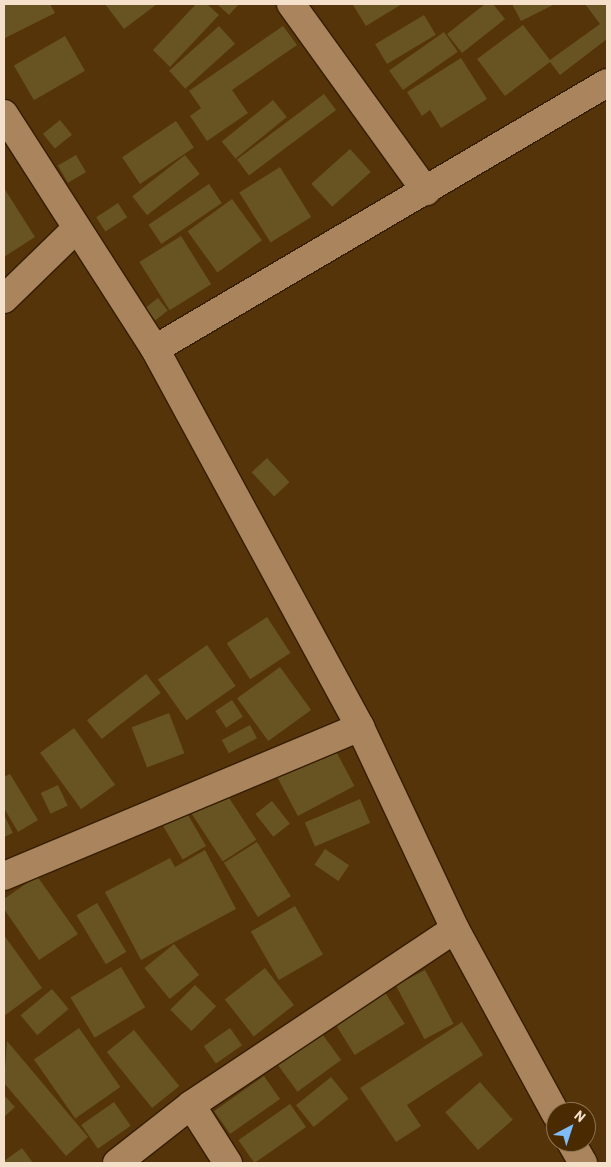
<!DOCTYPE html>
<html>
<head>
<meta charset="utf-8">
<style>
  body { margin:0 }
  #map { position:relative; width:611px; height:1167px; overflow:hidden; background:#553409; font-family:Barlow,sans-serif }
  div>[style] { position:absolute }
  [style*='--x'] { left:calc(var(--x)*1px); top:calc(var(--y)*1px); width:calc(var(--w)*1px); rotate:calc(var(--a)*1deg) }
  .building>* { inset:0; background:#675422; transform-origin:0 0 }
  .roads { filter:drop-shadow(1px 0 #351d00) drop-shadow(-1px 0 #351d00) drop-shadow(0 1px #351d00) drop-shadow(0 -1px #351d00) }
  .minor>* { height:28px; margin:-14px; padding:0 14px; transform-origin:14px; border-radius:14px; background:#a9845c }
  span { translate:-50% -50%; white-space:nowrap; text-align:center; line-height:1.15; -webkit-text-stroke:4px #4a2a00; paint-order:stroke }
  .frame { position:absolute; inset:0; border:5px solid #f4e0cb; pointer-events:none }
  .north { position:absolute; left:546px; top:1102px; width:50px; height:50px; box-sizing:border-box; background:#4a2a00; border:1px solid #8e7351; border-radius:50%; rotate:40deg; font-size:14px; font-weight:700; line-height:20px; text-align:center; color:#f4e0cb }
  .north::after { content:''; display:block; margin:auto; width:18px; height:22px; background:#7ebdf9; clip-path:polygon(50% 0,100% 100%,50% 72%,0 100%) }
</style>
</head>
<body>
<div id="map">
  <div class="building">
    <i style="clip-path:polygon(4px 4px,50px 4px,55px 13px,5px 38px)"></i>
    <i style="clip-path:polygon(105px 4px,157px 4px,124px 29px)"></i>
    <i style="clip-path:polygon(196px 4px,207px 4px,219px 15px,170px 67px,153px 50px)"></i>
    <i style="clip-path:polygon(217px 4px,239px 4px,229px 15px)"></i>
    <i style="clip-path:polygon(402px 4px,366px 26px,353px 5px,355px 4px)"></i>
    <i style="clip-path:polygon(485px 4px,493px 4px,505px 19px,462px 53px,447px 34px)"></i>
    <i style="clip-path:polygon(512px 4px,555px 4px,521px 21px)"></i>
    <i style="clip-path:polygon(585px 4px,607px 4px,607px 39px,560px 75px,550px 62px,505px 96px,477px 59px,523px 25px,550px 60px,600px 24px)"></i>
    <i style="left:424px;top:15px;width:23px;height:57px;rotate:59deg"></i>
    <i style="left:219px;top:26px;width:24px;height:67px;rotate:48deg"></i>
    <i style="clip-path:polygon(283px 26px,297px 45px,232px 90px,248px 113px,207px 141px,190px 116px,201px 108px,189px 91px)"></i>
    <i style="left:444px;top:32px;width:24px;height:67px;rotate:55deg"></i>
    <i style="left:65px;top:36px;width:40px;height:59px;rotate:60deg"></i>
    <i style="clip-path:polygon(461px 58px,487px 99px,441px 128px,430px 110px,422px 116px,407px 92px)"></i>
    <i style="left:324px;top:94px;width:20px;height:109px;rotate:53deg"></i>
    <i style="left:273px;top:100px;width:22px;height:66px;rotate:51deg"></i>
    <i style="left:60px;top:120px;width:19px;height:22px;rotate:51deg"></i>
    <i style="left:176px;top:121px;width:32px;height:65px;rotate:56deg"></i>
    <i style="left:350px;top:149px;width:31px;height:52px;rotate:48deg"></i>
    <i style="left:76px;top:155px;width:20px;height:21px;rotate:60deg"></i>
    <i style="left:185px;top:155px;width:24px;height:67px;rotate:52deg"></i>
    <i style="left:280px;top:167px;width:59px;height:48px;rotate:58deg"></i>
    <i style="left:209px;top:184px;width:23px;height:73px;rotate:56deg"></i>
    <i style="clip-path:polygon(4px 188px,35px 237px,4px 257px)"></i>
    <i style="left:232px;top:199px;width:51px;height:55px;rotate:54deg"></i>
    <i style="left:118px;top:203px;width:17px;height:26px;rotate:57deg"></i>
    <i style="left:181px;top:236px;width:57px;height:49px;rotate:58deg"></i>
    <i style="left:158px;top:298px;width:16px;height:16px;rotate:52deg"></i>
    <i style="left:267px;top:458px;width:33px;height:21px;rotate:47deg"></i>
    <i style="left:267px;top:617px;width:43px;height:48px;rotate:57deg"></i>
    <i style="left:207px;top:645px;width:50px;height:60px;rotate:55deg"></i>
    <i style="left:280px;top:667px;width:53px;height:53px;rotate:54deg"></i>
    <i style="left:146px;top:674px;width:24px;height:75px;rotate:52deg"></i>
    <i style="left:232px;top:700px;width:20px;height:20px;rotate:57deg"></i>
    <i style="left:169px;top:713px;width:43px;height:40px;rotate:69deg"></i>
    <i style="left:250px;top:725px;width:15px;height:32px;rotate:62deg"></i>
    <i style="left:74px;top:728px;width:70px;height:42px;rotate:54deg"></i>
    <i style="left:330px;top:740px;width:52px;height:64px;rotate:62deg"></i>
    <i style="clip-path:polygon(10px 774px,38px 820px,18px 832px,4px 808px,4px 777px)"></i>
    <i style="left:58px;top:785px;width:23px;height:19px;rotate:65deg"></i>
    <i style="left:222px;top:787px;width:63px;height:40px;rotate:57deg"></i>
    <i style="left:360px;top:799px;width:26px;height:60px;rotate:67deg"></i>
    <i style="left:272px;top:801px;width:29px;height:21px;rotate:52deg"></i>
    <i style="left:184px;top:808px;width:44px;height:27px;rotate:60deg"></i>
    <i style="clip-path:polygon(4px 815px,13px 833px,4px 837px)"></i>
    <i style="left:257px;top:842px;width:64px;height:39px;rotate:58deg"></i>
    <i style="left:325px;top:849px;width:29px;height:19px;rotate:34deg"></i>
    <i style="clip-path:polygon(205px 850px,236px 909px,141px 960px,105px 892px,170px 858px,175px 867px)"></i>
    <i style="clip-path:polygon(37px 876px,78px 934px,39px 960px,4px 909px,4px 899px)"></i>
    <i style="left:97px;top:903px;width:57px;height:24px;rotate:59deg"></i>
    <i style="left:295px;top:906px;width:56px;height:51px;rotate:60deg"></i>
    <i style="clip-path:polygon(4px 935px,42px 988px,4px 1016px)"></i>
    <i style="left:174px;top:944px;width:40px;height:38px;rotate:51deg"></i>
    <i style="left:121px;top:967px;width:47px;height:59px;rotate:59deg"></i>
    <i style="left:265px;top:968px;width:47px;height:51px;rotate:52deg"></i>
    <i style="left:425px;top:970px;width:61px;height:33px;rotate:62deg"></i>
    <i style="left:195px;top:985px;width:30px;height:35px;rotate:45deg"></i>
    <i style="left:52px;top:989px;width:26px;height:41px;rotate:50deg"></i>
    <i style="left:383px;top:989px;width:41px;height:59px;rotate:58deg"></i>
    <i style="clip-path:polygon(462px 1022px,483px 1055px,407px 1105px,421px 1126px,396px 1142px,360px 1088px)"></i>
    <i style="left:79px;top:1028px;width:72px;height:55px;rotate:55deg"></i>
    <i style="left:230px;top:1028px;width:21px;height:32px;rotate:55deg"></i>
    <i style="left:134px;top:1030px;width:72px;height:35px;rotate:51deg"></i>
    <i style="left:320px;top:1031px;width:36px;height:54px;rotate:54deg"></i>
    <i style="clip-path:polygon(7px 1041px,88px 1137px,66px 1156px,4px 1083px)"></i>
    <i style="left:264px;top:1076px;width:28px;height:61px;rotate:55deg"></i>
    <i style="left:331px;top:1077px;width:28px;height:45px;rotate:51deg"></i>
    <i style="left:480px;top:1082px;width:50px;height:46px;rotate:49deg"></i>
    <i style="clip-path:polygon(4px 1095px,15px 1107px,4px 1117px)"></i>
    <i style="left:114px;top:1102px;width:29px;height:40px;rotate:55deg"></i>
    <i style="left:290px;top:1104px;width:28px;height:63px;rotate:55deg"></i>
    <i style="clip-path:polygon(22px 1148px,33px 1163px,4px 1163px,4px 1161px)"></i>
  </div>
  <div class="roads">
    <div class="minor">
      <i style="--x:291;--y:4;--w:231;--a:54.2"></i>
      <i style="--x:4;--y:114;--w:279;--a:57.3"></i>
      <i style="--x:155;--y:349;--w:430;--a:61.5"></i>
      <i style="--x:360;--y:727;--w:223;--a:64.8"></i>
      <i style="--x:455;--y:929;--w:211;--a:61.4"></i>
      <i style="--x:4;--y:299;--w:100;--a:-44.2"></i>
      <i style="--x:155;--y:349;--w:524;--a:-30.48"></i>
      <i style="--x:4;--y:876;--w:386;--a:-22.7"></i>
      <i style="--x:191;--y:1105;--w:69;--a:57.5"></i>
      <i style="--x:571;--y:1142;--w:24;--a:60"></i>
      <i style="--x:117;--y:1163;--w:94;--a:-38.1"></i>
      <i style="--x:191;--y:1105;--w:317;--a:-33.7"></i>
    </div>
  </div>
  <div class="frame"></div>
  <div class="north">N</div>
</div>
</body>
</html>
